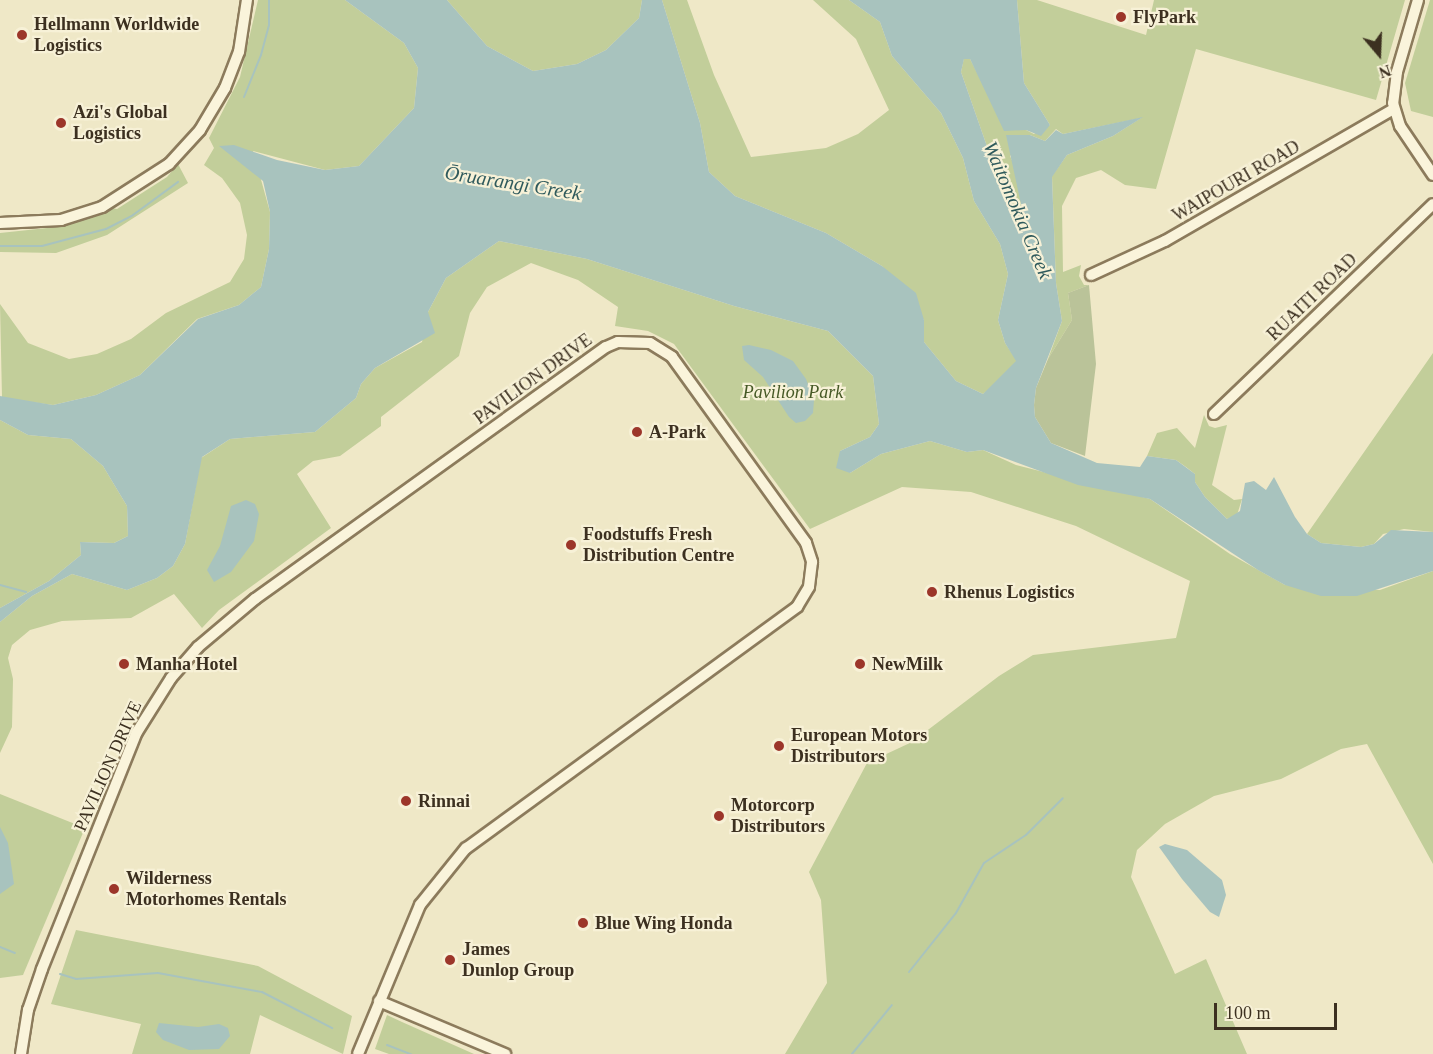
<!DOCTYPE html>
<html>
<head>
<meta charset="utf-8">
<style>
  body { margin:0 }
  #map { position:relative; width:1433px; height:1054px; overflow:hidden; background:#efe8c7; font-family:Georgia,serif }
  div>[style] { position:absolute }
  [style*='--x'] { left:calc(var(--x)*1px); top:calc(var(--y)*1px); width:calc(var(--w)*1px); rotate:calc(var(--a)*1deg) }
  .green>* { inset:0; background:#c2ce9a }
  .cemetery>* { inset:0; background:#bac399 }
  .water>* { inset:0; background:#a8c3be }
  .stream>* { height:2px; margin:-1px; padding:0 1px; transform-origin:1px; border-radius:1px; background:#a8c3be }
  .roads { filter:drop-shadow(2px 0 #8c7b5c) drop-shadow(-2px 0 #8c7b5c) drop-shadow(0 2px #8c7b5c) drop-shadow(0 -2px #8c7b5c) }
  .minor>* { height:10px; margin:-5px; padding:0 5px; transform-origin:5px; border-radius:5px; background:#faf4db }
  .dots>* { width:16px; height:16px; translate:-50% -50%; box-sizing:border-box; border:3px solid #f7f1d7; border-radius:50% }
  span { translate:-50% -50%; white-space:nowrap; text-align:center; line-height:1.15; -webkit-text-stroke:4.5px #f7f1d7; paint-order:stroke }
  .poi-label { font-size:18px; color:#3c3020; font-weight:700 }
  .left { translate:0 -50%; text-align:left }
  .street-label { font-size:18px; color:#3c3020 }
  .park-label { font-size:18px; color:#465926; font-style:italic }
  .water-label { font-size:20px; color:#2f5a5c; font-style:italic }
  .north { position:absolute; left:1349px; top:24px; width:60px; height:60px; -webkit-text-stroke:4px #f7f1d7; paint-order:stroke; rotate:161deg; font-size:16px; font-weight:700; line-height:24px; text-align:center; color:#3c3020 }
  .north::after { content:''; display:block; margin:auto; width:21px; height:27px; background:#3c3020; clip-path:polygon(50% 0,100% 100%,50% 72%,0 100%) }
  .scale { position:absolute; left:1214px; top:1003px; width:123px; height:27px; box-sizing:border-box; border:3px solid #3c3020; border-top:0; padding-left:8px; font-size:18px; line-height:21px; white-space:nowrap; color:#3c3020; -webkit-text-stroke:4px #f7f1d7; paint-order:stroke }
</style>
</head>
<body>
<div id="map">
  <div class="green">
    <i style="clip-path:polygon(258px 0,345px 0,404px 43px,418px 68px,414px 108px,359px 166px,325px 170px,253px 151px,270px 212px,269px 249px,261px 287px,239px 305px,197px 319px,140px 375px,96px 395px,53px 405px,2px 398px,0 304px,28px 343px,69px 359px,97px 354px,131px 339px,166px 313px,230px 282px,244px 259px,247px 235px,240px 203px,222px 178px,204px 165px,214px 148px,209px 138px,240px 77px)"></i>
    <i style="clip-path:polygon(447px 0,642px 0,639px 18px,606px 50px,577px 64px,533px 71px,487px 46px)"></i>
    <i style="clip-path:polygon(662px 0,687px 0,714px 75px,751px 157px,826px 148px,858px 134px,889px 110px,856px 39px,813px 0,849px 0,880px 22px,892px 56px,941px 113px,963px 158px,974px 201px,1000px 244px,1008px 274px,998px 320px,1005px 343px,1017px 361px,1003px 379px,983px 394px,956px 381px,924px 342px,924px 320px,882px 266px,826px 233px,735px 196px,709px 172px,700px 123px)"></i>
    <i style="clip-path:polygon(1017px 0,1037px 0,1146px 35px,1154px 0,1405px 0,1376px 100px,1196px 49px,1156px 189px,1125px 185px,1101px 170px,1076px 178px,1062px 206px,1063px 272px,1081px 265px,1079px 276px,1084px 285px,1089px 285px,1068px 293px,1072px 320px,1048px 359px,1062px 321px,1056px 283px,1052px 176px,1067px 155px,1113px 136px,1141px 118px,1063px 134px,1056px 129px,1045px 141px,1030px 135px,1010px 156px,1016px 169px,1024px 219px,1014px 210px,1010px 189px,997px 175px,961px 72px,964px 58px,970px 59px,989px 96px,1026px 130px,1034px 134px,1050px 125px,1024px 83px)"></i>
    <i style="clip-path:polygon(1430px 0,1433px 0,1433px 117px,1411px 111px,1405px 83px)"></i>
    <i style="clip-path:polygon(178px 164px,188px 183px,107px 235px,56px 253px,0 252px,0 233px,47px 228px,112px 208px,117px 209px,167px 177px)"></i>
    <i style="clip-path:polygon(499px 241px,587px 259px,734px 306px,828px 331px,873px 376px,879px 424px,870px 437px,840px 451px,850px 473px,881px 454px,930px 441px,967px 452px,983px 450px,1016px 465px,1150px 499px,1230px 554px,1285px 585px,1380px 590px,1433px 571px,1433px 864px,1367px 744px,1341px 749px,1281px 779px,1214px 796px,1165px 824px,1137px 850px,1131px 877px,1175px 974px,1206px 959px,1247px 1054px,785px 1054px,827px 983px,821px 900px,809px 872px,867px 763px,912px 742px,999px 676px,1033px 655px,1176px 638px,1190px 581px,1076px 526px,971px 492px,902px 487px,810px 529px,674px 344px,648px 331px,615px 326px,618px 307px,578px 280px,531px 263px,487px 287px,470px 313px,459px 356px,381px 417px,381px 426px,340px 456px,313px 461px,297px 474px,331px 528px,219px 610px,202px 628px,174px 594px,131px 618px,62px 621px,30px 630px,12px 645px,8px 658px,13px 679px,12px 727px,0 753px,0 622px,32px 596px,72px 574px,127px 590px,157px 578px,173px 566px,185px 544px,201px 458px,230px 439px,315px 432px,356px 398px,361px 384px,375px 368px,422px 342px,428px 312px,446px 278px)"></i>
    <i style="clip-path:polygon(1433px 353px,1433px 532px,1404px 529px,1383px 534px,1374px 544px,1361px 547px,1321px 543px,1307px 534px)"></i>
    <i style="clip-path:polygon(1204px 415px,1209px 426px,1215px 428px,1227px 425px,1212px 485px,1234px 500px,1242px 499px,1237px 515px,1227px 519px,1205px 497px,1195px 482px,1195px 474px,1186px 467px,1176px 460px,1147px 456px,1157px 433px,1177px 428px,1195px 448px)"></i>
    <i style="clip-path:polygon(0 420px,28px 435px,71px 439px,103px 466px,127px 506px,128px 536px,114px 543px,80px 542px,81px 555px,49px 581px,0 608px)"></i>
    <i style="clip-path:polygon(0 794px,85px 828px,23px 975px,0 978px)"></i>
    <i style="clip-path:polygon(76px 930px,258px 966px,352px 1016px,343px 1054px,260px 1015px,250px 1054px,132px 1054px,141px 1024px,51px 1004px)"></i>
    <i style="clip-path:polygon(387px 1015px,402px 1022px,474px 1054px,389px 1054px,375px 1049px)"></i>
  </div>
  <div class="cemetery">
    <i style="clip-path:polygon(1089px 285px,1096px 364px,1085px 456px,1051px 443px,1035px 417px,1034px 405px,1036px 388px,1048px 359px,1072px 320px,1068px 293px)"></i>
  </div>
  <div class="water">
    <i style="clip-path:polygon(345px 0,447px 0,487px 46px,533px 71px,577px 64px,606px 50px,639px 18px,642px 0,662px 0,700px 123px,709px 172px,735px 196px,826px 233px,882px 266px,916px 293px,924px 320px,924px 342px,956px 381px,983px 394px,1016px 361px,1005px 343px,998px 320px,1008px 274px,1000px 244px,974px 201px,963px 158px,941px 113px,892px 56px,880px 22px,849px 0,1017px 0,1024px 83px,1050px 125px,1041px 136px,1026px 130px,1004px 131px,970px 59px,964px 59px,961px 72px,997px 175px,1010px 189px,1014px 210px,1024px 218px,1006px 135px,1030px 135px,1045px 141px,1056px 130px,1063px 134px,1143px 117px,1113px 136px,1067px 155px,1052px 177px,1056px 283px,1062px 321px,1036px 388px,1034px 405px,1035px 417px,1051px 443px,1097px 463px,1140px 467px,1147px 456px,1176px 460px,1195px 474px,1195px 482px,1205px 497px,1227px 519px,1240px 511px,1245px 483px,1254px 481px,1266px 490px,1274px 477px,1295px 517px,1307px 534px,1321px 543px,1361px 547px,1374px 544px,1391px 530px,1433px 532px,1433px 571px,1357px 596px,1321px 596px,1285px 585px,1258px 570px,1150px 499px,1078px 485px,983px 450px,967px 452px,930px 441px,881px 454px,850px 473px,836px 468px,840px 451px,870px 437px,879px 424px,873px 376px,828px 331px,734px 306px,587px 259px,499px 241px,446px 278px,428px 312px,435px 333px,375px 368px,361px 384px,356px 398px,315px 432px,230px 439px,202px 457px,185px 544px,173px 566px,157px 578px,127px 590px,72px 574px,32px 596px,0 622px,0 608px,49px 581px,81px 555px,80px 542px,114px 543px,128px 536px,127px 506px,103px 466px,71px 439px,28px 435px,0 420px,0 396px,53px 405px,96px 395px,140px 375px,198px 319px,239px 305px,261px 287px,269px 249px,270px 212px,263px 181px,219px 146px,234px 145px,277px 160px,325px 170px,359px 166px,414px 108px,418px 68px,404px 43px)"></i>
    <i style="clip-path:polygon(749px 345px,771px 350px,793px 361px,806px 379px,814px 400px,813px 413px,805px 421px,796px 423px,789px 417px,763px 377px,744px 360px,742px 346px)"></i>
    <i style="clip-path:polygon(246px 500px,255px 504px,259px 514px,254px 541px,231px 572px,214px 582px,207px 570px,220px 546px,231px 506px)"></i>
    <i style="clip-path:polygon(0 827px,8px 843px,14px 884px,0 894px)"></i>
    <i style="clip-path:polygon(1165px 844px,1187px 850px,1222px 880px,1226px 895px,1219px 917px,1210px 912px,1182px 879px,1159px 847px)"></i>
    <i style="clip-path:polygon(159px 1023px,198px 1027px,219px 1024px,228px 1028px,230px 1036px,219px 1049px,189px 1050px,163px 1040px,156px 1032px)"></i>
  </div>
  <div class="stream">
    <i style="--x:244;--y:97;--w:45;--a:-68"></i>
    <i style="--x:261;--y:55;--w:31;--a:-75"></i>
    <i style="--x:269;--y:25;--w:25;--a:-90"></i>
    <i style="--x:0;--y:246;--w:42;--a:0"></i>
    <i style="--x:42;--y:246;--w:66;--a:-14.9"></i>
    <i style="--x:106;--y:229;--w:30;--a:-27"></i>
    <i style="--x:133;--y:215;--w:56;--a:-36.3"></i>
    <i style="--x:0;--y:585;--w:27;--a:15"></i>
    <i style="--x:0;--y:947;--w:16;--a:22"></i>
    <i style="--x:909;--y:972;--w:75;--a:-51.5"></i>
    <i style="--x:956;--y:913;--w:57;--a:-60.8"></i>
    <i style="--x:984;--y:863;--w:50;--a:-33.7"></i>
    <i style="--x:1026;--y:835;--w:52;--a:-45"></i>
    <i style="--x:60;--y:974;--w:17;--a:17"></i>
    <i style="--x:76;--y:979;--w:82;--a:-4.2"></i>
    <i style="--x:158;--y:973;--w:106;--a:10.4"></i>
    <i style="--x:262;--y:992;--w:79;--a:27.2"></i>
    <i style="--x:387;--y:1045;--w:26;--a:21"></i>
    <i style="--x:852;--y:1054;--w:63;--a:-50.8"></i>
  </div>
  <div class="roads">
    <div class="minor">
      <i style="--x:1418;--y:0;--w:75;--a:106.3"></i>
      <i style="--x:1397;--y:72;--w:31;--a:97"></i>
      <i style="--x:1393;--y:103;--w:24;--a:73"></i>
      <i style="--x:1400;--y:126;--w:59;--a:56"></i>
      <i style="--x:0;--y:223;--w:61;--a:-2.8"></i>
      <i style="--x:61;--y:220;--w:43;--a:-17.6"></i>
      <i style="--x:102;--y:207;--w:80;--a:-32.7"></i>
      <i style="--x:169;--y:164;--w:46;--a:-47.6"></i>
      <i style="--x:200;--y:130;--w:49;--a:-59.2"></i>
      <i style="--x:225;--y:88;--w:39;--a:-69"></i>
      <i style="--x:239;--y:52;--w:53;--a:-81.3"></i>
      <i style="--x:1091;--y:275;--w:81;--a:-24.7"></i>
      <i style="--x:1165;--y:241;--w:264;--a:-30"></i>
      <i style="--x:1214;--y:414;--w:303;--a:-43.8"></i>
      <i style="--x:379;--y:1001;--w:137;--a:22.8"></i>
      <i style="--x:21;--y:1054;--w:45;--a:-81"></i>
      <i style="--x:28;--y:1010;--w:43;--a:-71.1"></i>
      <i style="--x:42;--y:969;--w:255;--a:-68.2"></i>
      <i style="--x:137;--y:732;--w:64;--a:-57.8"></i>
      <i style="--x:171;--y:678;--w:41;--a:-48.9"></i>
      <i style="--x:198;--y:647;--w:75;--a:-40.1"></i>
      <i style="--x:255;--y:599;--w:432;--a:-35.7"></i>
      <i style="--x:606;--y:347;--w:13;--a:-23"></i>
      <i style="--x:618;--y:342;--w:32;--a:2"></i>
      <i style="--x:650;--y:343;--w:26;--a:32"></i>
      <i style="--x:672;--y:357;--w:229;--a:54.2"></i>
      <i style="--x:806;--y:543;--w:20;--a:72"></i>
      <i style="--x:812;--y:562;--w:25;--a:97"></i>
      <i style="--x:809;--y:587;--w:23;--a:121"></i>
      <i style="--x:797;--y:607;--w:409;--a:143.9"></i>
      <i style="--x:466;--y:848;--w:73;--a:128.9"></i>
      <i style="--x:420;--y:905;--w:161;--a:112.6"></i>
    </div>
  </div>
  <div class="dots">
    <i style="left:1121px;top:17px;background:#9c362a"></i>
    <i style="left:22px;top:35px;background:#9c362a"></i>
    <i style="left:61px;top:123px;background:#9c362a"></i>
    <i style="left:637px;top:432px;background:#9c362a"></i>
    <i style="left:571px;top:545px;background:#9c362a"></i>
    <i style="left:932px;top:592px;background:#9c362a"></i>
    <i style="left:124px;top:664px;background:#9c362a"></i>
    <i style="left:860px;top:664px;background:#9c362a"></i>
    <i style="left:779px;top:746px;background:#9c362a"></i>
    <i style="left:406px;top:801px;background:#9c362a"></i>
    <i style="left:719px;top:816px;background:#9c362a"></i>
    <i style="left:114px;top:889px;background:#9c362a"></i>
    <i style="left:583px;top:923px;background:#9c362a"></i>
    <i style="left:450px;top:960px;background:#9c362a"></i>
  </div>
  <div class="poi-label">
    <span class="left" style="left:1133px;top:17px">FlyPark</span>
    <span class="left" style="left:34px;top:35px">Hellmann Worldwide<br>Logistics</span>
    <span class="left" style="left:73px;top:123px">Azi's Global<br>Logistics</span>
    <span class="left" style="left:649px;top:432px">A-Park</span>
    <span class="left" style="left:583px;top:545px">Foodstuffs Fresh<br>Distribution Centre</span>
    <span class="left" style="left:944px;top:592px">Rhenus Logistics</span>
    <span class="left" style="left:136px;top:664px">Manha Hotel</span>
    <span class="left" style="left:872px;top:664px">NewMilk</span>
    <span class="left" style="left:791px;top:746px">European Motors<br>Distributors</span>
    <span class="left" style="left:418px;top:801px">Rinnai</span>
    <span class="left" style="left:731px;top:816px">Motorcorp<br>Distributors</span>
    <span class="left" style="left:126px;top:889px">Wilderness<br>Motorhomes Rentals</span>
    <span class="left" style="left:595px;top:923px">Blue Wing Honda</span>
    <span class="left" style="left:462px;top:960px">James<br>Dunlop Group</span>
  </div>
  <div class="street-label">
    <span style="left:1236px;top:181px;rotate:-30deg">WAIPOURI ROAD</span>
    <span style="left:1312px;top:297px;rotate:-44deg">RUAITI ROAD</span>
    <span style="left:533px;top:379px;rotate:-36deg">PAVILION DRIVE</span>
    <span style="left:108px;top:766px;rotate:-66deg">PAVILION DRIVE</span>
  </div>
  <div class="park-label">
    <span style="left:793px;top:392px">Pavilion Park</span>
  </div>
  <div class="water-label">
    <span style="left:513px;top:183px;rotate:9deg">Ōruarangi Creek</span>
    <span style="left:1018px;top:210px;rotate:67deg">Waitomokia Creek</span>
  </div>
  <div class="north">N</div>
  <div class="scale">100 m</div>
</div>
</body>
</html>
